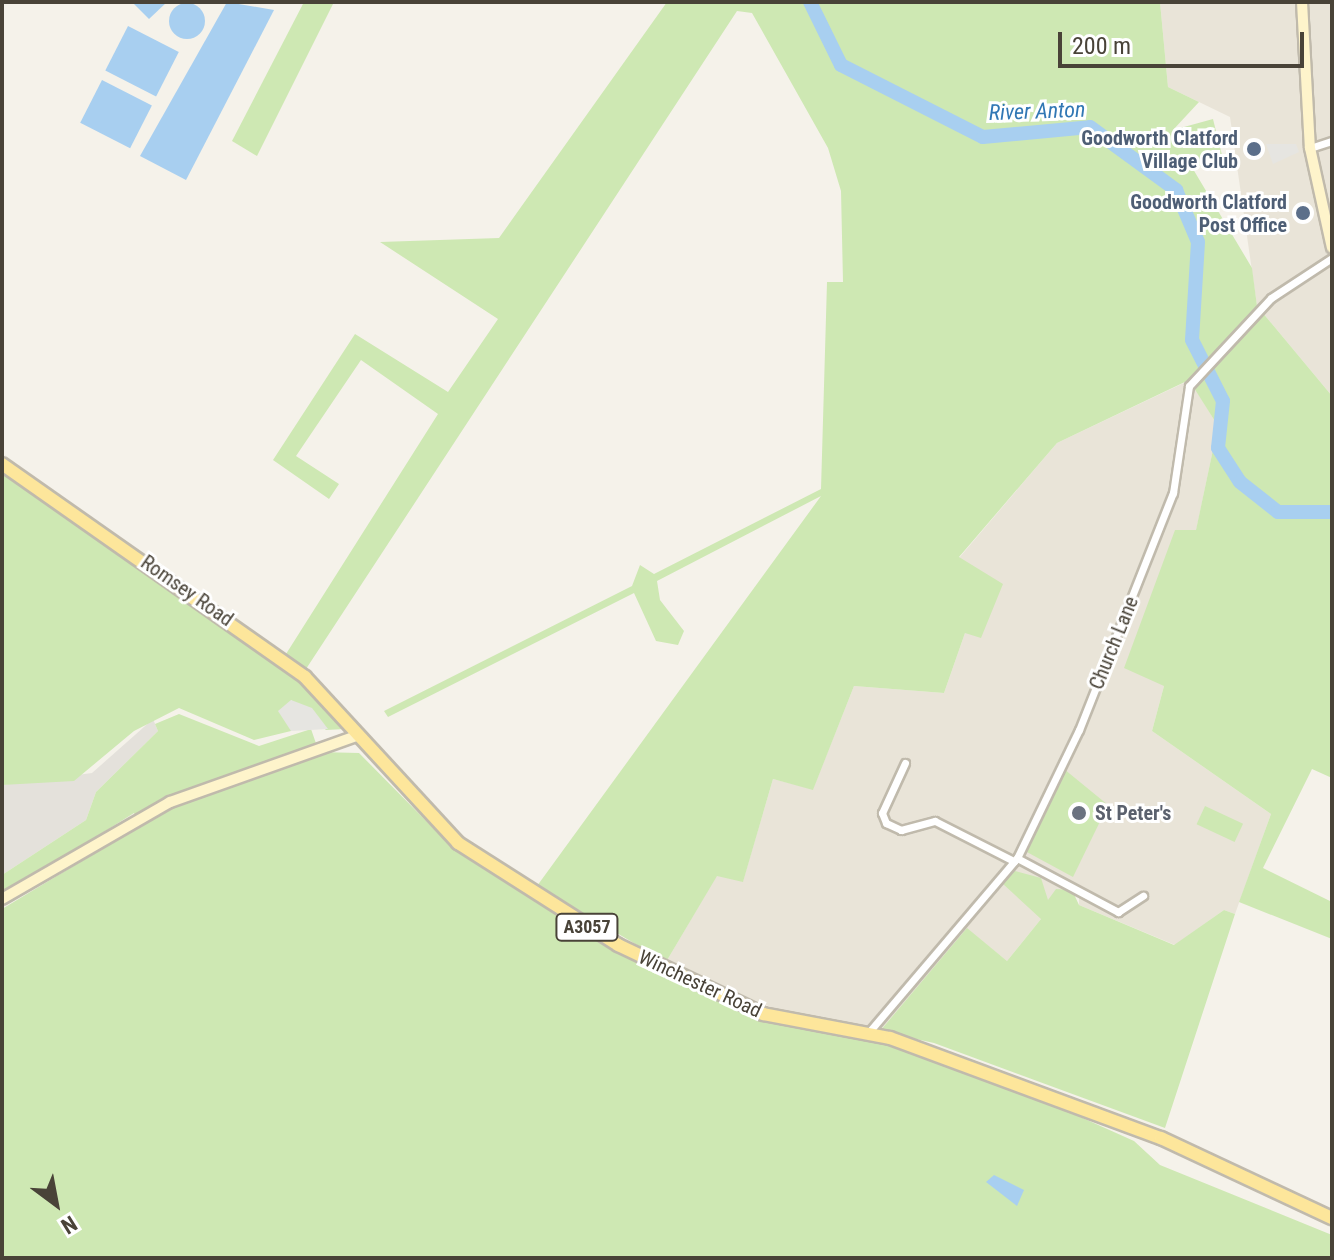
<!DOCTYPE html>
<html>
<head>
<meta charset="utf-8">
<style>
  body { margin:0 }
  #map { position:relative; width:1334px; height:1260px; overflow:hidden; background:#f5f2ea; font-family:"Roboto Condensed",sans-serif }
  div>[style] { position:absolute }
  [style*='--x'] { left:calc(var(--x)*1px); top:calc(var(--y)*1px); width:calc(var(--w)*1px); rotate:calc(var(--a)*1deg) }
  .residential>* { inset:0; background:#e9e4d8 }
  .industrial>* { inset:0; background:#e4e1db }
  .green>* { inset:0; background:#cee8b3; transform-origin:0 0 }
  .parking>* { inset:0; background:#e6e5e1 }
  .water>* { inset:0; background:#a8cff0; transform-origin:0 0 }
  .round { border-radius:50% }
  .river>* { height:14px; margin:-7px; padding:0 7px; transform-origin:7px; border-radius:7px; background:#a8cff0 }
  .roads { filter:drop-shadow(2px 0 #c0baac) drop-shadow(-2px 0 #c0baac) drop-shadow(0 2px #c0baac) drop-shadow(0 -2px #c0baac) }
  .street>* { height:7px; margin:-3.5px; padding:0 3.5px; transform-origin:3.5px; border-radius:3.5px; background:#fff }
  .secondary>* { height:10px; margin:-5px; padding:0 5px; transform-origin:5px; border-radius:5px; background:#fef4cb }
  .primary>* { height:12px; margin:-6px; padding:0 6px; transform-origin:6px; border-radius:6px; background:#fde69b }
  .dots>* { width:22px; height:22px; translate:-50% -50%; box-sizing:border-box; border:4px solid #fff; border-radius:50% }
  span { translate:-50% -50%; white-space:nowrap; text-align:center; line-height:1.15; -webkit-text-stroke:6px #fff; paint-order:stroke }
  .shield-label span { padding:2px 6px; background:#fff; border:2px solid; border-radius:6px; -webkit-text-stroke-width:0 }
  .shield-label { font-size:18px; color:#494338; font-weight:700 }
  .service-label { font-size:20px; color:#4e5e75; font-weight:700 }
  .right { translate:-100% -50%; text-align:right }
  .street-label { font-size:20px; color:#494338 }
  .worship-label { font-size:20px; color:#5b616d; font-weight:700 }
  .left { translate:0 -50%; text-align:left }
  .water-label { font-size:22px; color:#3177b4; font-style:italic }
  .frame { position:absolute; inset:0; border:4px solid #494338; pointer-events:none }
  .north { position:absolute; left:16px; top:1164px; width:80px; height:80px; -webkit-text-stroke:6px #fff; paint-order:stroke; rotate:148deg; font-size:22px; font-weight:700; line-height:32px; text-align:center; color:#494338 }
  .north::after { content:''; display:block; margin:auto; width:28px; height:36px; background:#494338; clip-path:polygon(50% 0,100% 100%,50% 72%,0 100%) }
  .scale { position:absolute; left:1058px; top:32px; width:246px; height:36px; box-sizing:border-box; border:4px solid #494338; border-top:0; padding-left:10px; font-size:24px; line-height:28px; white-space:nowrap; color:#494338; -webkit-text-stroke:6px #fff; paint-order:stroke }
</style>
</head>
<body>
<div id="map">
  <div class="residential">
    <i style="clip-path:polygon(1160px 2px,1332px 2px,1332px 396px,1257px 306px,1230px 117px,1168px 87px)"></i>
    <i style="clip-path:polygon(1190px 380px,1218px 426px,1196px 531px,1175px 530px,1164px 686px,1152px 731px,1271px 814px,1235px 914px,1224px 910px,1175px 945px,1079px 905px,1079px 894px,1041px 919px,1007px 961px,967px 929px,880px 1031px,789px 1015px,666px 962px,717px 875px,743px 881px,773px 779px,813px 789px,854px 686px,944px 693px,965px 633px,959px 558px,1057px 443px)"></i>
  </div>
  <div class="industrial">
    <i style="clip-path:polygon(153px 719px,158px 731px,96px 792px,86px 820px,2px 875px,2px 785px,92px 773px)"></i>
  </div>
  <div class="green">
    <i style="clip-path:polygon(304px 2px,334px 2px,257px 156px,232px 141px)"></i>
    <i style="clip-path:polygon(667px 2px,1160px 2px,1168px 87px,1199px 102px,1173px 130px,1213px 119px,1223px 159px,1193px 169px,1252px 268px,1257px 306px,1332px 396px,1332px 778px,1312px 769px,1263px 868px,1332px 902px,1332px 939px,1239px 902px,1271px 814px,1152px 731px,1164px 686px,1124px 668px,1175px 530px,1196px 530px,1218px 426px,1189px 380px,1057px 443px,959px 557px,1003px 584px,981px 638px,965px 633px,944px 693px,854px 686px,813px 790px,773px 779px,743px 882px,717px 876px,666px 962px,537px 886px,821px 496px,657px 581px,660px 600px,684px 631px,678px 645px,656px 641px,634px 593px,388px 717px,384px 711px,632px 586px,640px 565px,654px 574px,821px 489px,827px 282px,843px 282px,841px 191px,828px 148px,752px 13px,737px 11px,306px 669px,286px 654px,438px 414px,361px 360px,296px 456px,339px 484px,329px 499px,273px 460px,355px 334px,448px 392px,498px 319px,380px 242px,499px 238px)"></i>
    <i style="clip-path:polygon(2px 472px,309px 685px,345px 729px,326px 730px,291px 700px,291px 731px,254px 740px,179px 708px,134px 731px,74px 781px,2px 785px)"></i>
    <i style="clip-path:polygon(179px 714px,259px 746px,311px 729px,319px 752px,359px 753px,444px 839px,517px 889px,686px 986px,758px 1018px,893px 1046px,1038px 1098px,1134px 1141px,1160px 1165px,1332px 1235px,1332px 1258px,2px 1258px,2px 909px,140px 826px,134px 813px,2px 896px,2px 875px,86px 820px,96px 792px,158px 731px,155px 724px)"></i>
    <i style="clip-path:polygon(1064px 769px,1108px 805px,1073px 877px,1025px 851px)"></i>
    <i style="left:1205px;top:806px;width:42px;height:20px;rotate:25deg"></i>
    <i style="clip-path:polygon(1015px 871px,1041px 878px,1048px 900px,1056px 889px,1072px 890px,1079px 905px,1174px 945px,1224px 910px,1235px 914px,1165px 1128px,934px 1043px,880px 1031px,967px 928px,1007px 961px,1041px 919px,1002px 883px)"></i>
  </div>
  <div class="parking">
    <i style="clip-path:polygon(1266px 144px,1296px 144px,1299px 152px,1273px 164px)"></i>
    <i style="clip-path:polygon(291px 700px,312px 708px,328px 729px,291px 731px,278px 711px)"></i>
  </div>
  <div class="water">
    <i style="clip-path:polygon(132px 2px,167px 2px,149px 19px)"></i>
    <i style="clip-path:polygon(227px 2px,274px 10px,186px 180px,140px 156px)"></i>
    <i class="round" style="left:169px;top:3px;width:36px;height:36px"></i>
    <i style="left:128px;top:26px;width:57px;height:50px;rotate:27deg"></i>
    <i style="left:102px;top:80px;width:56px;height:48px;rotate:27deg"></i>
    <i style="clip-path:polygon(994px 1175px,1024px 1190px,1017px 1206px,986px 1182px)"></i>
  </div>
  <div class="river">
    <i style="--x:810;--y:2;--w:70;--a:63.8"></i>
    <i style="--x:841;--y:65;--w:159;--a:26.9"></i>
    <i style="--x:983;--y:137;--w:107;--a:-5.3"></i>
    <i style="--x:1090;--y:127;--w:107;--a:36.2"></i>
    <i style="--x:1176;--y:190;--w:56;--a:67.1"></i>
    <i style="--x:1198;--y:242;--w:98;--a:93.5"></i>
    <i style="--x:1192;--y:340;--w:68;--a:63.1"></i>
    <i style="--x:1223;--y:401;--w:47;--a:96.1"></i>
    <i style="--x:1218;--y:448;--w:40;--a:57.1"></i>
    <i style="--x:1240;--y:482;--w:48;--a:38.3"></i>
    <i style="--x:1278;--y:512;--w:54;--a:0"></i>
  </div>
  <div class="roads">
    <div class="street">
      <i style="--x:1310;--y:148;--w:23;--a:-18"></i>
      <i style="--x:905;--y:763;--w:55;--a:114.7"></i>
      <i style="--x:882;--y:813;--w:11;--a:68"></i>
      <i style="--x:886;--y:823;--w:17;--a:25"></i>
      <i style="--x:901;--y:830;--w:35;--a:-15"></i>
      <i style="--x:935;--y:821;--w:89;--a:26.9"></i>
      <i style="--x:1017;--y:858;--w:115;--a:28.1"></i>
      <i style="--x:1118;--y:912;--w:30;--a:-33"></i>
      <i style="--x:868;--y:1033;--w:230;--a:-49.6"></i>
      <i style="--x:1017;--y:858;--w:142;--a:-64.2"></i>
      <i style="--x:1079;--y:730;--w:255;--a:-68.4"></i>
      <i style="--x:1173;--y:493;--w:108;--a:-81.5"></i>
      <i style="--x:1189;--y:386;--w:120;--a:-47"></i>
      <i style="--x:1271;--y:298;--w:73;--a:-33.3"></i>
    </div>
    <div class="secondary">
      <i style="--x:1302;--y:2;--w:146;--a:86.9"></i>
      <i style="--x:1310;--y:148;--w:102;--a:77.6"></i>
      <i style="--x:2;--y:899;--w:194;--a:-30"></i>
      <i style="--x:170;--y:802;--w:197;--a:-19.5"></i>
    </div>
    <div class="primary">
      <i style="--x:2;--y:464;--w:370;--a:35.1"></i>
      <i style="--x:305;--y:677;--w:226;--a:47.3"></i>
      <i style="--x:458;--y:843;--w:190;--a:32.5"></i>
      <i style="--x:618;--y:945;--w:161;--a:25.4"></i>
      <i style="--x:763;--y:1014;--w:129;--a:10.7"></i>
      <i style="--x:890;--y:1038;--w:289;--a:20.3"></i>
      <i style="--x:1161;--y:1138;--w:189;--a:25.1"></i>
    </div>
  </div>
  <div class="dots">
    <i style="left:1254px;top:149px;background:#5c6f8a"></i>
    <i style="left:1303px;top:213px;background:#5c6f8a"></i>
    <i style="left:1079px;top:813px;background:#6b7280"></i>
  </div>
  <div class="shield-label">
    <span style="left:587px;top:927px">A3057</span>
  </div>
  <div class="service-label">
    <span class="right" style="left:1238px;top:150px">Goodworth Clatford<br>Village Club</span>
    <span class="right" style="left:1287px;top:214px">Goodworth Clatford<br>Post Office</span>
  </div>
  <div class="street-label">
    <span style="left:187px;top:591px;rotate:35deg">Romsey Road</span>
    <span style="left:1114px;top:643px;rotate:-68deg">Church Lane</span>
    <span style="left:700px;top:984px;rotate:25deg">Winchester Road</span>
  </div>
  <div class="worship-label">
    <span class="left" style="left:1095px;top:813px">St Peter's</span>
  </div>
  <div class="water-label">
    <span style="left:1037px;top:111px;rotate:-2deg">River Anton</span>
  </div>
  <div class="frame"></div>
  <div class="north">N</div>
  <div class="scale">200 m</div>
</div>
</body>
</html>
